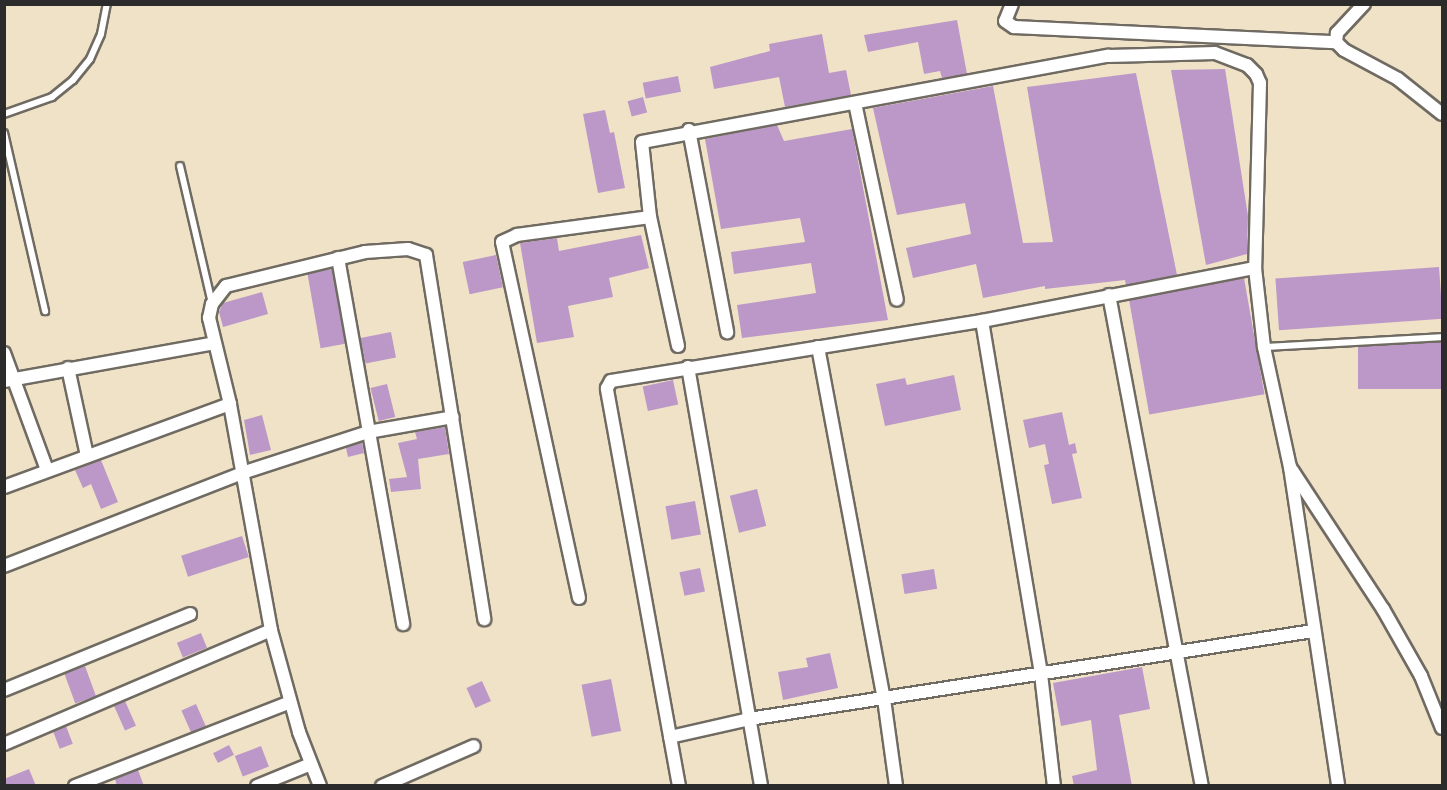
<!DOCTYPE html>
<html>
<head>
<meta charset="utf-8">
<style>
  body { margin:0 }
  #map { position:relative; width:1447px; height:790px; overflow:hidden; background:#f0e2c7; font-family:Caveat,sans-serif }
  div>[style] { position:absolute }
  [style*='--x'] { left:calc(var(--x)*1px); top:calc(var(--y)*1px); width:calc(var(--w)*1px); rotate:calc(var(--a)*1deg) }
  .building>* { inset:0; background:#bc98c8; transform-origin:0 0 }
  .roads { filter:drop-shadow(2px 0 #706b62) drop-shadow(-2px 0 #706b62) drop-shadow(0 2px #706b62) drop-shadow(0 -2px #706b62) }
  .service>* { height:6px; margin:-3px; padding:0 3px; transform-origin:3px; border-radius:3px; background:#fff }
  .minor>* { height:12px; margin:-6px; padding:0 6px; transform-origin:6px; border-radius:6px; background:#fff }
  span { translate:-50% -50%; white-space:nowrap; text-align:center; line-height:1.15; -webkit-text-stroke:4.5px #f6f6f2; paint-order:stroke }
  .frame { position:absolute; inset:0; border:6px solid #2b2b2b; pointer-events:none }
</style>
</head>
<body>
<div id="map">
  <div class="building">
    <i style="clip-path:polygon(957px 20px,967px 74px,942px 78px,940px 71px,924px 74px,918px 42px,868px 52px,864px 35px)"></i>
    <i style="clip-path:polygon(822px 34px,829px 73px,846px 70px,851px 95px,785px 107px,779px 77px,714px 89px,710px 67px,770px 51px,769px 44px)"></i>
    <i style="clip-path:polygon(1225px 69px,1248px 216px,1247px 254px,1206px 265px,1171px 70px)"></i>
    <i style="clip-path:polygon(1136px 73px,1177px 275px,1126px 285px,1125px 280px,1045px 289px,1045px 286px,983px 298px,976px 264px,913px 278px,906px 248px,971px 234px,965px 203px,897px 215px,873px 108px,993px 86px,1023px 243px,1053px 242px,1027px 87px)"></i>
    <i style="left:678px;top:76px;width:16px;height:36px;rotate:79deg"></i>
    <i style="left:643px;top:97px;width:16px;height:16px;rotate:75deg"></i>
    <i style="clip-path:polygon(605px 110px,610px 133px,614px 132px,625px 188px,598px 193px,583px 114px)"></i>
    <i style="clip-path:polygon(777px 125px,784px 141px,852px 129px,888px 320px,742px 338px,737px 305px,816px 293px,811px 263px,734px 274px,731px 252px,805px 242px,800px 218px,721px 229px,705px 139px)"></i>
    <i style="clip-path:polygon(641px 235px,649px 268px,609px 278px,613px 297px,568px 306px,574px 337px,537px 343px,520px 243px,557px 238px,559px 251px)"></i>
    <i style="left:496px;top:255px;width:33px;height:34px;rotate:78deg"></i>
    <i style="left:1439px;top:267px;width:52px;height:164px;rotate:86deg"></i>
    <i style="left:332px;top:269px;width:76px;height:25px;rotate:80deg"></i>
    <i style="left:1244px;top:278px;width:118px;height:117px;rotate:80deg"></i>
    <i style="clip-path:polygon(262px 292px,268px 314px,223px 327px,219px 312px,223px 303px)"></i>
    <i style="left:391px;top:332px;width:26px;height:31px;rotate:79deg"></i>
    <i style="left:1443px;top:342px;width:47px;height:85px;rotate:90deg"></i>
    <i style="clip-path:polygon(954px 375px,961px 410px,885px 426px,876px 384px,905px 378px,907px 385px)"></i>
    <i style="left:673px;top:380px;width:25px;height:31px;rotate:78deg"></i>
    <i style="left:387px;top:384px;width:34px;height:17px;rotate:76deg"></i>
    <i style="clip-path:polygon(1062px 412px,1069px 445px,1075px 443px,1077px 453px,1072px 454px,1082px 498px,1052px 504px,1044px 465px,1049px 464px,1045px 444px,1029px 448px,1023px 420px)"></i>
    <i style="clip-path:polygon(262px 415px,271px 450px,250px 455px,244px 420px)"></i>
    <i style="clip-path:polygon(445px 427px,449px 454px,418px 459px,421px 489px,391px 492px,389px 479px,407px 477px,398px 443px,417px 439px,415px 432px)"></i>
    <i style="clip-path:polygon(362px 442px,364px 453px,348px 457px,346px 448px)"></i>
    <i style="clip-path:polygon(101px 460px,118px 502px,101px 509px,91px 484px,83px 488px,75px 470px)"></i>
    <i style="left:757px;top:489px;width:38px;height:28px;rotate:76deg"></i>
    <i style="left:695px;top:501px;width:34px;height:30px;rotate:80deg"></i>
    <i style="left:242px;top:536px;width:22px;height:64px;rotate:72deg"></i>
    <i style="left:700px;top:568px;width:24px;height:21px;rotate:78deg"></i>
    <i style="left:934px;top:569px;width:20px;height:33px;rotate:81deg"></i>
    <i style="left:201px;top:633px;width:16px;height:26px;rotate:68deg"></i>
    <i style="clip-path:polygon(830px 653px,838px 688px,783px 700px,778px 672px,808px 667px,806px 658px)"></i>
    <i style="left:85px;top:666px;width:32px;height:22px;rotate:70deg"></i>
    <i style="clip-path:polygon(1142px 667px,1150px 709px,1119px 715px,1132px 786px,1074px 786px,1072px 776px,1097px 770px,1091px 720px,1061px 726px,1053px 683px)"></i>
    <i style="left:611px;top:679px;width:53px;height:30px;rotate:79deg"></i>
    <i style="left:482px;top:681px;width:22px;height:17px;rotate:66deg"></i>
    <i style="left:125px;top:701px;width:27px;height:12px;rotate:66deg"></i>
    <i style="left:196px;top:704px;width:24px;height:16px;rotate:66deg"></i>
    <i style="left:66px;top:726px;width:19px;height:14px;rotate:69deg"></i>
    <i style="left:229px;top:745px;width:11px;height:18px;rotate:63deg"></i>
    <i style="left:261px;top:746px;width:22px;height:28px;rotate:69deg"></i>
    <i style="clip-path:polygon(29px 769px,36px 786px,4px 786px,4px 779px)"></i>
    <i style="clip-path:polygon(138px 770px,144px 786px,117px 786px,115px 779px)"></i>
  </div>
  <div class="roads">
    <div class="service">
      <i style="--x:4;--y:114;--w:51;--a:-19.5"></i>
      <i style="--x:52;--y:97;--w:27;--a:-39"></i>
      <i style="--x:73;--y:80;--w:27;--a:-51"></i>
      <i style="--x:90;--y:59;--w:27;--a:-66"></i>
      <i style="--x:101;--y:34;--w:31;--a:-79"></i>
      <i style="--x:4;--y:133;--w:183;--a:77"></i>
      <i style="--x:180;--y:166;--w:142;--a:76.9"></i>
      <i style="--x:1264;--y:347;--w:178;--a:-3.2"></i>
    </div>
    <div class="minor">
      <i style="--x:1012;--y:4;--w:18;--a:112"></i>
      <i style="--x:1005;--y:21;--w:11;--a:34"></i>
      <i style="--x:1014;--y:27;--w:322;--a:2.7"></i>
      <i style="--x:1364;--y:4;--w:40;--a:133"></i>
      <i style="--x:1337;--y:33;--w:9;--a:96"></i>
      <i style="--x:1336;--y:42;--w:11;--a:45"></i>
      <i style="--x:1344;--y:50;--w:61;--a:28.2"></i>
      <i style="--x:1398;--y:79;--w:56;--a:38.5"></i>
      <i style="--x:855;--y:103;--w:201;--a:78"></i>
      <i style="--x:689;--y:130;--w:206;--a:79.3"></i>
      <i style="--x:338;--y:258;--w:372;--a:79.9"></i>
      <i style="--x:1109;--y:295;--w:500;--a:79.3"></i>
      <i style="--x:982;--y:321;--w:358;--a:80.5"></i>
      <i style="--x:1041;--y:674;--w:113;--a:83.4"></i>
      <i style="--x:678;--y:346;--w:132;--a:-102.2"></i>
      <i style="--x:650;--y:217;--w:75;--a:-96.1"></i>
      <i style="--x:642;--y:142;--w:474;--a:-10.5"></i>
      <i style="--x:1108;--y:56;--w:107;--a:-1.6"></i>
      <i style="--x:1215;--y:53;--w:34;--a:21"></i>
      <i style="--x:1247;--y:65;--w:13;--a:45"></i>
      <i style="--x:1256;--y:74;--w:10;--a:66"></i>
      <i style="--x:1260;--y:83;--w:185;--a:91.5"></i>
      <i style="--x:818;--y:347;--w:358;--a:79.4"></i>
      <i style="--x:884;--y:699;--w:88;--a:82.1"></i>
      <i style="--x:4;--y:353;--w:125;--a:69.8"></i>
      <i style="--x:688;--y:367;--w:425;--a:80.1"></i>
      <i style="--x:68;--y:368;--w:90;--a:77.8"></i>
      <i style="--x:4;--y:381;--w:214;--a:-10.2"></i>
      <i style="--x:1292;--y:470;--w:166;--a:56.8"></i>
      <i style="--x:1383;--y:609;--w:77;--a:60.4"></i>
      <i style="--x:1421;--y:676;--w:56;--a:68"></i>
      <i style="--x:4;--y:487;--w:241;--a:-20.2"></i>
      <i style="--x:4;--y:566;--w:256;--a:-21.3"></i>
      <i style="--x:242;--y:473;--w:133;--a:-18"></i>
      <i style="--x:368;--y:432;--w:86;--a:-10"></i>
      <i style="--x:579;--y:598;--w:364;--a:-102.2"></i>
      <i style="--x:502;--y:242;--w:17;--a:-25"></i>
      <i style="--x:517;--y:235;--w:134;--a:-7.7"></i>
      <i style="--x:4;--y:690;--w:201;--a:-22.2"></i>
      <i style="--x:670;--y:737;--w:81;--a:-12.8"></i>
      <i style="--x:749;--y:719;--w:571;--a:-8.87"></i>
      <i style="--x:4;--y:744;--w:290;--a:-23.1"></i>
      <i style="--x:75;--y:786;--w:231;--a:-21.3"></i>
      <i style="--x:257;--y:786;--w:58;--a:-22.2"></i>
      <i style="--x:320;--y:786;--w:58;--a:-111.3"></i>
      <i style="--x:299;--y:732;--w:106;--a:-105.4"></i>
      <i style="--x:271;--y:630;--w:230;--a:-100.3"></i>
      <i style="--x:230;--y:404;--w:89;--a:-103.7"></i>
      <i style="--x:209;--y:318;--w:14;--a:-78"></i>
      <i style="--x:212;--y:304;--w:23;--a:-52"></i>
      <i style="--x:226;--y:286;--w:143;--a:-13.7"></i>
      <i style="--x:365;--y:252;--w:43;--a:-4"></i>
      <i style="--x:408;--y:249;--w:19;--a:18"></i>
      <i style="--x:426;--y:255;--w:369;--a:80.9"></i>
      <i style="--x:382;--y:786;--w:100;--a:-23.5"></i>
      <i style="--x:679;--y:786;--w:404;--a:-100.3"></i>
      <i style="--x:607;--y:388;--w:8;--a:-60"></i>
      <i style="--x:611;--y:381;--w:376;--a:-9.2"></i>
      <i style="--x:982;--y:321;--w:278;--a:-11"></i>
      <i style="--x:1255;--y:268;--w:80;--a:83.5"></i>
      <i style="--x:1264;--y:347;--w:123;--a:77.8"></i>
      <i style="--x:1290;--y:467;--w:323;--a:81.4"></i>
    </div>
  </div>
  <div class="frame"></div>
</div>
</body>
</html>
